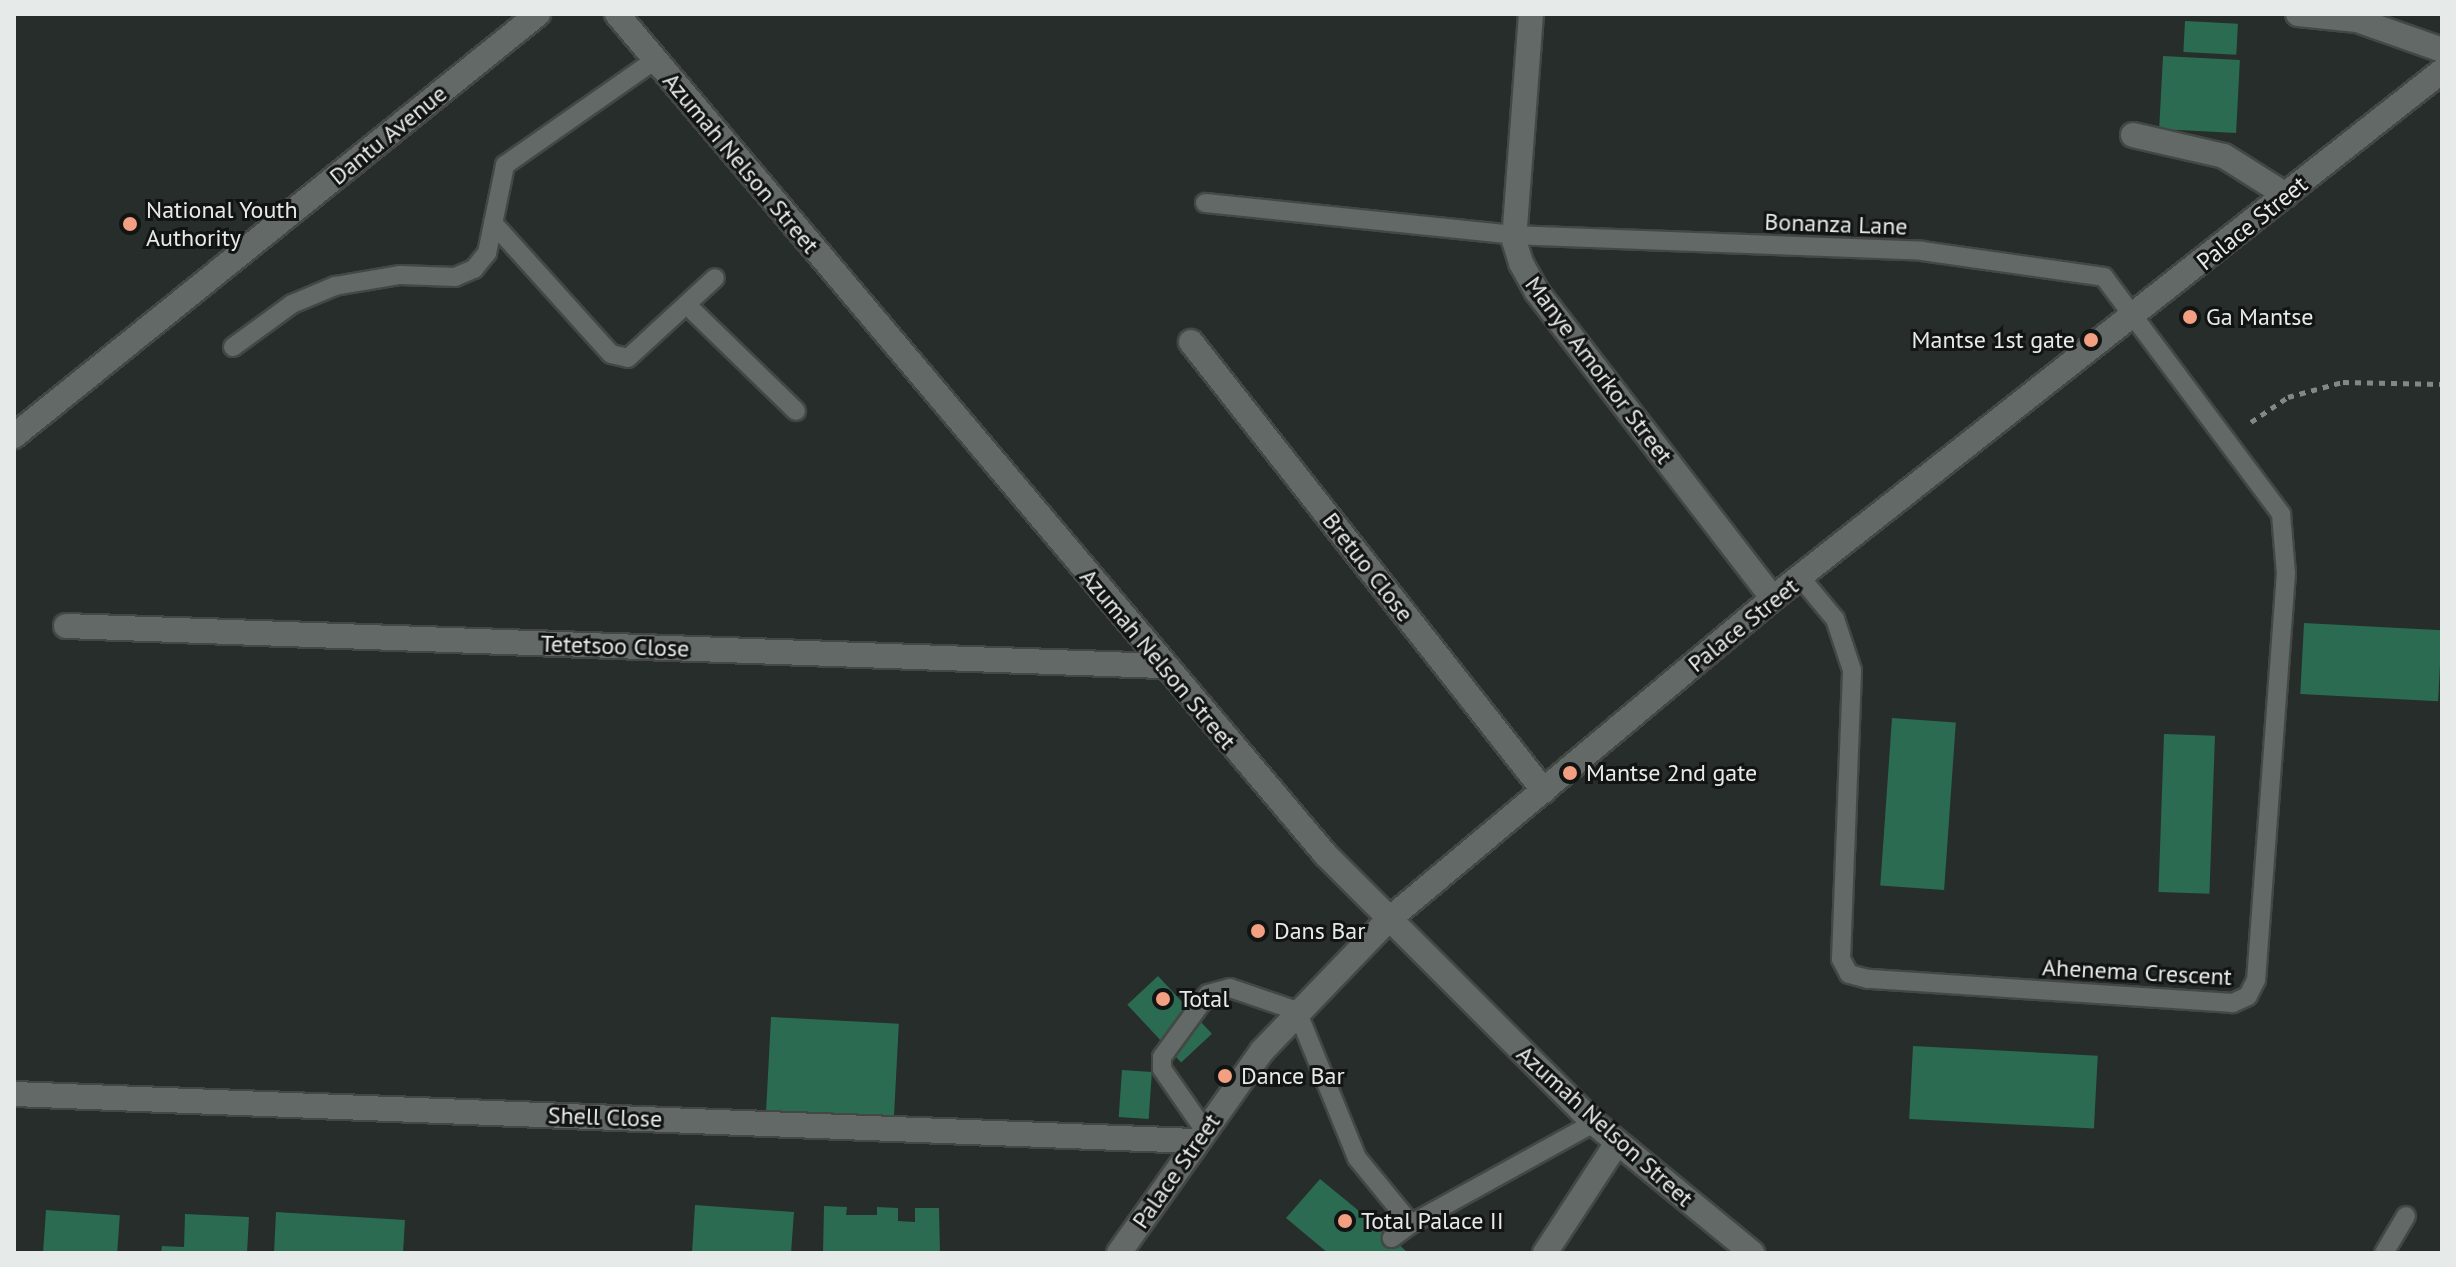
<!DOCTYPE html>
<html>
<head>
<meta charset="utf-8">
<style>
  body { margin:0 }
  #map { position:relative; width:2456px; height:1267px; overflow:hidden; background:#262d2a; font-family:"PT Sans",sans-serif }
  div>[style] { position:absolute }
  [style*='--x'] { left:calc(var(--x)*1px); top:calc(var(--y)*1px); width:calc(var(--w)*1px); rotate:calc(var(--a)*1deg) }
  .building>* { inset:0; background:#2a6b52; transform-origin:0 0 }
  .path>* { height:5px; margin-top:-2.5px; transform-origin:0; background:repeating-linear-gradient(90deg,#828885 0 6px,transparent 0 12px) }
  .roads { filter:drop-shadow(2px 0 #434845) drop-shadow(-2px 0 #434845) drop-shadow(0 2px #434845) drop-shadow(0 -2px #434845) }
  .service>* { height:18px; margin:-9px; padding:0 9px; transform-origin:9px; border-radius:9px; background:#626966 }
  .minor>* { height:24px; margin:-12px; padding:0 12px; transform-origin:12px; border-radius:12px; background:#626966 }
  .tertiary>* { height:24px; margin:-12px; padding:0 12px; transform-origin:12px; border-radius:12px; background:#626966 }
  .dots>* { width:22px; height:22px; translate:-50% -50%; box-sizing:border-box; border:4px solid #111413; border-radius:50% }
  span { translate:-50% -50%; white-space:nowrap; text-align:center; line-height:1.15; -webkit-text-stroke:6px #111413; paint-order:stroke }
  .street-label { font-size:24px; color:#e6eae8 }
  .poi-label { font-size:24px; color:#e6eae8 }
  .left { translate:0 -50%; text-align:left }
  .right { translate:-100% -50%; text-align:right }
  .frame { position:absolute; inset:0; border:16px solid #e6eae8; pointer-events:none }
</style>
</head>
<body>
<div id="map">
  <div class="building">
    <i style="left:2185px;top:21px;width:53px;height:31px;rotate:3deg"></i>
    <i style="left:2163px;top:56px;width:77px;height:73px;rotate:3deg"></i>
    <i style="left:2304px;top:623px;width:138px;height:71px;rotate:3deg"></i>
    <i style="left:1892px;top:718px;width:64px;height:168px;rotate:4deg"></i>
    <i style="left:2164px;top:734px;width:51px;height:158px;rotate:2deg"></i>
    <i style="left:1158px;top:976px;width:79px;height:42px;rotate:47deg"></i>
    <i style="left:771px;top:1017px;width:128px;height:102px;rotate:3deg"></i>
    <i style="left:1913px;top:1046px;width:185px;height:73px;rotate:3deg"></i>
    <i style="left:1122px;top:1070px;width:30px;height:47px;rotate:4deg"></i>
    <i style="clip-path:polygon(1320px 1179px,1392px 1238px,1408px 1253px,1328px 1253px,1286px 1218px)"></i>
    <i style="clip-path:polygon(695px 1205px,794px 1212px,791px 1253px,692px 1253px)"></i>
    <i style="clip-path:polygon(824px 1206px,847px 1207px,846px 1215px,877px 1215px,877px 1207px,898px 1208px,898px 1221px,915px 1222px,915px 1208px,939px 1208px,940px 1253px,823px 1253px)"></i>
    <i style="left:46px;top:1210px;width:74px;height:43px;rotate:4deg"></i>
    <i style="clip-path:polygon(276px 1212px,405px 1220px,403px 1253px,274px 1253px)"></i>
    <i style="clip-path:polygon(185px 1214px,249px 1217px,247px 1253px,161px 1253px,162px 1246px,184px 1247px)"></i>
  </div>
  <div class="path">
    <i style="--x:2251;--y:422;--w:45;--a:-34"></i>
    <i style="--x:2288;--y:397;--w:57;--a:-15.3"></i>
    <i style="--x:2343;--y:382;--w:99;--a:1.2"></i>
  </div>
  <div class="roads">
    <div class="service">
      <i style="--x:1205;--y:203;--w:311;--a:5.9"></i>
      <i style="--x:1514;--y:235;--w:408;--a:2.2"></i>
      <i style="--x:1922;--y:251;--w:184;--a:8.1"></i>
      <i style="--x:2104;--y:277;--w:296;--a:53.2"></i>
      <i style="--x:2281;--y:514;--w:59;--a:85.2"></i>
      <i style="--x:2286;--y:573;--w:408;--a:94.2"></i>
      <i style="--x:2256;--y:980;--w:18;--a:117"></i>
      <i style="--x:2248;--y:996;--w:17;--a:155"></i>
      <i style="--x:2233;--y:1003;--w:366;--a:-176.2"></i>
      <i style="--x:1868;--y:979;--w:20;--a:-165"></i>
      <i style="--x:1849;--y:974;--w:17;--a:-118"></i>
      <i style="--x:1841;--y:959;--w:289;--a:-87.8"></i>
      <i style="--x:1852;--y:670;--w:54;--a:-108.4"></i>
      <i style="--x:1835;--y:619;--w:53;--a:-129.7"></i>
      <i style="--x:493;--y:223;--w:176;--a:48"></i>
      <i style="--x:611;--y:354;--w:17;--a:13"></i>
      <i style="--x:628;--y:358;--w:118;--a:-42.6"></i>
      <i style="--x:687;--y:305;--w:152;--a:44.2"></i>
      <i style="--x:233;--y:347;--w:73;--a:-36.1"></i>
      <i style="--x:292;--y:304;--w:47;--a:-22.7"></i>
      <i style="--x:335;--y:286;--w:66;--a:-9.6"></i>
      <i style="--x:400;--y:275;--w:55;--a:2.1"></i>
      <i style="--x:455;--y:277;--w:21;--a:-23"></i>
      <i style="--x:474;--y:269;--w:21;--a:-51"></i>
      <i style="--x:487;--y:253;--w:90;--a:-78.4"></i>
      <i style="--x:505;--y:165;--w:183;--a:-35"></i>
      <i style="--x:1203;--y:1128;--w:72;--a:-124.8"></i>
      <i style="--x:1162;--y:1069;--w:12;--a:-90"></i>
      <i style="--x:1162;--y:1057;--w:78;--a:-53.9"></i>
      <i style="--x:1208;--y:994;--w:23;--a:-15"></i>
      <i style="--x:1230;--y:988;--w:71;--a:18.9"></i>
      <i style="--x:1297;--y:1011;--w:159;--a:67.8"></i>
      <i style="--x:1357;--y:1158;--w:85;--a:50.7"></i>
      <i style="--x:1411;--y:1224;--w:24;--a:144"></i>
      <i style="--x:1411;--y:1224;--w:209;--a:-28.9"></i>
      <i style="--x:2384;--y:1253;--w:43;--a:-59.3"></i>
    </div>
    <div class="minor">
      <i style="--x:1531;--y:14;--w:227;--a:94.3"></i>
      <i style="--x:1514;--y:240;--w:24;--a:73"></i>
      <i style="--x:1521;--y:263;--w:33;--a:61"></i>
      <i style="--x:1537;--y:292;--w:386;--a:52.4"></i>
      <i style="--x:2298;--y:14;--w:59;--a:5.8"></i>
      <i style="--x:2357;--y:20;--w:90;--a:19.4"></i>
      <i style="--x:2133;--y:135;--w:93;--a:13"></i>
      <i style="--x:2224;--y:156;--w:73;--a:32.2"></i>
      <i style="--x:1191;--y:342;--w:571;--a:51.83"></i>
      <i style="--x:14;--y:436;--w:673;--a:-38.85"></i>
      <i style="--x:66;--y:626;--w:1098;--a:2.09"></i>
      <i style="--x:14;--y:1094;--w:1183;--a:2.28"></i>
      <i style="--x:1545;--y:1253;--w:131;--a:-56.8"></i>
    </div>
    <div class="tertiary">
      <i style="--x:617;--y:14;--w:1099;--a:49.87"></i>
      <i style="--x:1325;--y:854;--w:380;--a:45"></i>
      <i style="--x:1594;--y:1123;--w:205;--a:39.4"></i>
      <i style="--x:1119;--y:1253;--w:247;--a:-54.7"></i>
      <i style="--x:1262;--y:1051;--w:180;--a:-46.1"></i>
      <i style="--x:1387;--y:921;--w:503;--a:-39.92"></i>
      <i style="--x:1773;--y:598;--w:852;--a:-38.23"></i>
    </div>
  </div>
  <div class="dots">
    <i style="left:130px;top:224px;background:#f2a081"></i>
    <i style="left:2190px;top:317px;background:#f2a081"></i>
    <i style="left:2091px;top:340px;background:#f2a081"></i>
    <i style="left:1570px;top:773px;background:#f2a081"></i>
    <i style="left:1258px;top:931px;background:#f2a081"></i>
    <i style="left:1163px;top:999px;background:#f2a081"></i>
    <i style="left:1225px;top:1076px;background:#f2a081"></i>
    <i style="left:1345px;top:1221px;background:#f2a081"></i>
  </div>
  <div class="street-label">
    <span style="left:388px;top:135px;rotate:-39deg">Dantu Avenue</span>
    <span style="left:741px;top:163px;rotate:50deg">Azumah Nelson Street</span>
    <span style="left:2252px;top:223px;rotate:-39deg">Palace Street</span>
    <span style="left:1836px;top:224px;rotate:2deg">Bonanza Lane</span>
    <span style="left:1599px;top:370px;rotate:53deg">Manye Amorkor Street</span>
    <span style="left:1368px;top:567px;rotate:52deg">Bretuo Close</span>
    <span style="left:1743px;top:625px;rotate:-39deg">Palace Street</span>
    <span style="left:615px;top:646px;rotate:2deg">Tetetsoo Close</span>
    <span style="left:1158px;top:659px;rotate:50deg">Azumah Nelson Street</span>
    <span style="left:2137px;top:972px;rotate:3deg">Ahenema Crescent</span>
    <span style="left:605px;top:1117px;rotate:2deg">Shell Close</span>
    <span style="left:1605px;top:1126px;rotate:42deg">Azumah Nelson Street</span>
    <span style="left:1176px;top:1171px;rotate:-55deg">Palace Street</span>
  </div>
  <div class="poi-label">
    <span class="left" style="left:146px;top:224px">National Youth<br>Authority</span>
    <span class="left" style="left:2206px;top:317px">Ga Mantse</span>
    <span class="right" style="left:2075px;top:340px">Mantse 1st gate</span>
    <span class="left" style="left:1586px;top:773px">Mantse 2nd gate</span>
    <span class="left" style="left:1274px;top:931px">Dans Bar</span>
    <span class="left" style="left:1179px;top:999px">Total</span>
    <span class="left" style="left:1241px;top:1076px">Dance Bar</span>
    <span class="left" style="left:1361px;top:1221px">Total Palace II</span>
  </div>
  <div class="frame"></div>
</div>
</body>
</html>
